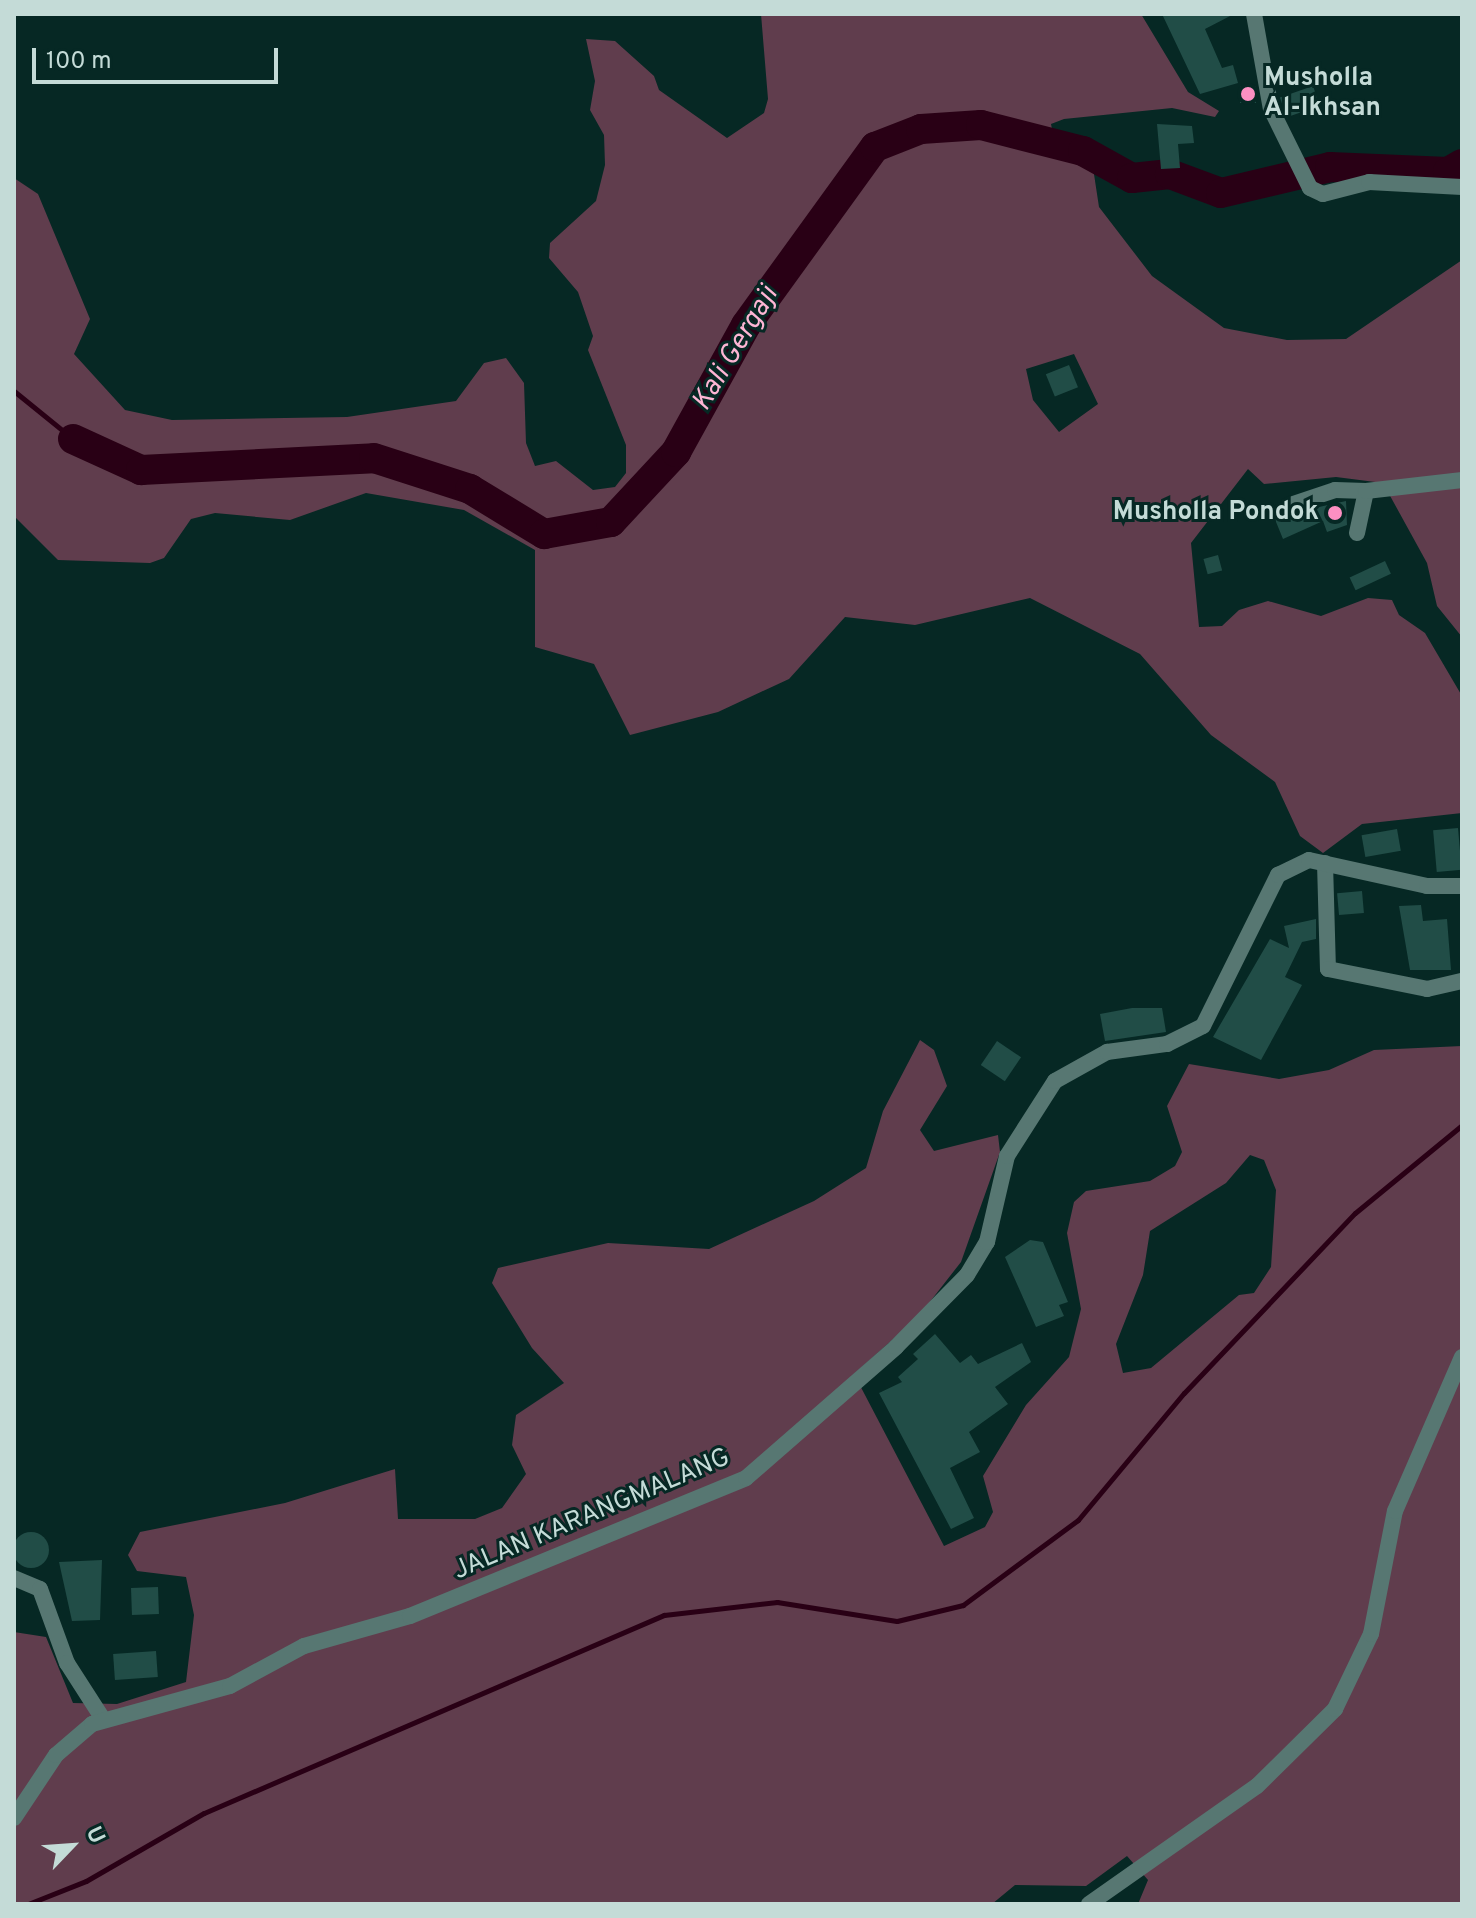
<!DOCTYPE html>
<html>
<head>
<meta charset="utf-8">
<style>
  body { margin:0 }
  #map { position:relative; width:1476px; height:1918px; overflow:hidden; background:#062824; font-family:Overpass,sans-serif }
  div>[style] { position:absolute }
  [style*='--x'] { left:calc(var(--x)*1px); top:calc(var(--y)*1px); width:calc(var(--w)*1px); rotate:calc(var(--a)*1deg) }
  .green>* { inset:0; background:#603d4d }
  .stream>* { height:5px; margin:-2.5px; padding:0 2.5px; transform-origin:2.5px; border-radius:2.5px; background:#290015 }
  .river>* { height:30px; margin:-15px; padding:0 15px; transform-origin:15px; border-radius:15px; background:#290015 }
  .building>* { inset:0; background:#214d47; transform-origin:0 0 }
  .round { border-radius:50% }
  .minor>* { height:16px; margin:-8px; padding:0 8px; transform-origin:8px; border-radius:8px; background:#577772 }
  .tertiary>* { height:16px; margin:-8px; padding:0 8px; transform-origin:8px; border-radius:8px; background:#577772 }
  .dots>* { width:22px; height:22px; translate:-50% -50%; box-sizing:border-box; border:4px solid #062824; border-radius:50% }
  span { translate:-50% -50%; white-space:nowrap; text-align:center; line-height:1.15; -webkit-text-stroke:6px #062824; paint-order:stroke }
  .poi-label { font-size:26px; color:#c4dbd7; font-weight:700 }
  .left { translate:0 -50%; text-align:left }
  .right { translate:-100% -50%; text-align:right }
  .street-label { font-size:26px; color:#c4dbd7 }
  .water-label { font-size:28px; color:#fdb5d4; font-style:italic }
  .frame { position:absolute; inset:0; border:16px solid #c4dbd7; pointer-events:none }
  .north { position:absolute; left:32px; top:1806px; width:80px; height:80px; -webkit-text-stroke:6px #062824; paint-order:stroke; rotate:65deg; font-size:22px; font-weight:700; line-height:32px; text-align:center; color:#c4dbd7 }
  .north::after { content:''; display:block; margin:auto; width:28px; height:36px; background:#c4dbd7; clip-path:polygon(50% 0,100% 100%,50% 72%,0 100%) }
  .scale { position:absolute; left:32px; top:48px; width:246px; height:36px; box-sizing:border-box; border:4px solid #c4dbd7; border-top:0; padding-left:10px; font-size:24px; line-height:28px; white-space:nowrap; color:#c4dbd7; -webkit-text-stroke:6px #062824; paint-order:stroke }
</style>
</head>
<body>
<div id="map">
  <div class="green">
    <i style="clip-path:polygon(evenodd,761px 14px,1141px 14px,1188px 92px,1219px 111px,1215px 117px,1172px 108px,1064px 119px,1051px 124px,1053px 134px,1090px 148px,1099px 207px,1152px 276px,1224px 328px,1287px 340px,1346px 339px,1462px 260px,1462px 637px,1437px 606px,1427px 563px,1383px 483px,1336px 477px,1264px 484px,1248px 469px,1191px 543px,1199px 627px,1222px 626px,1239px 610px,1268px 601px,1321px 616px,1368px 598px,1392px 600px,1399px 615px,1425px 633px,1462px 696px,1462px 813px,1362px 824px,1323px 853px,1300px 836px,1275px 782px,1211px 735px,1140px 654px,1030px 598px,915px 625px,845px 617px,789px 679px,718px 712px,630px 735px,594px 664px,535px 647px,535px 550px,464px 510px,366px 493px,290px 520px,215px 513px,191px 519px,164px 558px,150px 563px,58px 560px,14px 516px,14px 178px,38px 194px,90px 319px,74px 354px,125px 410px,172px 420px,347px 417px,456px 401px,484px 363px,506px 358px,524px 383px,526px 443px,535px 466px,556px 461px,593px 490px,615px 487px,626px 473px,626px 445px,588px 350px,593px 336px,578px 292px,549px 258px,550px 243px,596px 201px,605px 165px,604px 135px,590px 110px,595px 81px,586px 39px,615px 41px,654px 76px,659px 90px,727px 138px,764px 113px,768px 99px,761px 14px,1074px 354px,1098px 404px,1059px 432px,1033px 400px,1026px 369px,1074px 354px)"></i>
    <i style="clip-path:polygon(evenodd,920px 1040px,934px 1050px,947px 1086px,920px 1130px,934px 1151px,998px 1135px,1000px 1152px,961px 1262px,918px 1317px,854px 1374px,944px 1546px,985px 1527px,993px 1512px,983px 1476px,1026px 1405px,1069px 1357px,1081px 1309px,1067px 1233px,1074px 1202px,1086px 1191px,1150px 1181px,1175px 1166px,1182px 1152px,1167px 1106px,1189px 1064px,1279px 1079px,1329px 1070px,1374px 1050px,1462px 1046px,1462px 1904px,1138px 1904px,1148px 1880px,1127px 1856px,1086px 1886px,1015px 1885px,992px 1904px,14px 1904px,14px 1632px,46px 1637px,73px 1703px,117px 1704px,186px 1682px,194px 1615px,186px 1577px,137px 1571px,128px 1555px,140px 1532px,285px 1503px,395px 1469px,398px 1519px,475px 1519px,502px 1508px,526px 1474px,512px 1445px,516px 1415px,564px 1383px,532px 1348px,492px 1283px,498px 1268px,608px 1243px,709px 1249px,814px 1201px,866px 1168px,883px 1111px,920px 1040px,1250px 1155px,1264px 1160px,1276px 1190px,1271px 1267px,1254px 1293px,1239px 1295px,1151px 1368px,1123px 1373px,1116px 1344px,1143px 1275px,1150px 1231px,1226px 1183px,1250px 1155px)"></i>
  </div>
  <div class="stream">
    <i style="--x:14;--y:391;--w:76;--a:39.1"></i>
    <i style="--x:28;--y:1904;--w:62;--a:-21.6"></i>
    <i style="--x:86;--y:1881;--w:136;--a:-30"></i>
    <i style="--x:204;--y:1813;--w:501;--a:-23.29"></i>
    <i style="--x:664;--y:1615;--w:114;--a:-6.6"></i>
    <i style="--x:777;--y:1602;--w:121;--a:9"></i>
    <i style="--x:897;--y:1621;--w:68;--a:-13.6"></i>
    <i style="--x:963;--y:1605;--w:143;--a:-36.5"></i>
    <i style="--x:1078;--y:1520;--w:165;--a:-50.2"></i>
    <i style="--x:1184;--y:1393;--w:248;--a:-46.5"></i>
    <i style="--x:1355;--y:1213;--w:139;--a:-39.4"></i>
  </div>
  <div class="river">
    <i style="--x:73;--y:439;--w:75;--a:24.5"></i>
    <i style="--x:141;--y:470;--w:233;--a:-2.9"></i>
    <i style="--x:374;--y:458;--w:101;--a:17.9"></i>
    <i style="--x:470;--y:489;--w:87;--a:31.3"></i>
    <i style="--x:544;--y:534;--w:68;--a:-10.2"></i>
    <i style="--x:611;--y:522;--w:96;--a:-47.1"></i>
    <i style="--x:676;--y:452;--w:145;--a:-61.1"></i>
    <i style="--x:746;--y:325;--w:220;--a:-54.1"></i>
    <i style="--x:875;--y:147;--w:49;--a:-21.4"></i>
    <i style="--x:921;--y:129;--w:60;--a:-3.8"></i>
    <i style="--x:981;--y:125;--w:105;--a:14.3"></i>
    <i style="--x:1083;--y:151;--w:56;--a:28.9"></i>
    <i style="--x:1132;--y:178;--w:38;--a:-6"></i>
    <i style="--x:1170;--y:174;--w:54;--a:20.4"></i>
    <i style="--x:1221;--y:193;--w:112;--a:-13.4"></i>
    <i style="--x:1330;--y:167;--w:118;--a:2.4"></i>
    <i style="--x:1448;--y:172;--w:16;--a:-30"></i>
  </div>
  <div class="building">
    <i style="clip-path:polygon(1162px 14px,1234px 14px,1205px 29px,1222px 68px,1233px 65px,1238px 83px,1200px 94px)"></i>
    <i style="left:1240px;top:86px;width:16px;height:17px"></i>
    <i style="left:1313px;top:86px;width:21px;height:35px;rotate:71deg"></i>
    <i style="clip-path:polygon(1157px 124px,1192px 126px,1194px 143px,1178px 144px,1180px 168px,1161px 169px)"></i>
    <i style="left:1069px;top:365px;width:24px;height:25px;rotate:68deg"></i>
    <i style="clip-path:polygon(1346px 501px,1347px 525px,1327px 532px,1323px 521px,1283px 539px,1274px 517px)"></i>
    <i style="left:1218px;top:555px;width:16px;height:15px;rotate:75deg"></i>
    <i style="left:1385px;top:561px;width:14px;height:39px;rotate:65deg"></i>
    <i style="left:1458px;top:828px;width:42px;height:25px;rotate:85deg"></i>
    <i style="left:1397px;top:829px;width:22px;height:36px;rotate:80deg"></i>
    <i style="left:1362px;top:891px;width:22px;height:25px;rotate:85deg"></i>
    <i style="clip-path:polygon(1421px 905px,1423px 921px,1447px 919px,1451px 970px,1410px 970px,1399px 906px)"></i>
    <i style="clip-path:polygon(1316px 919px,1316px 939px,1302px 942px,1285px 977px,1302px 985px,1261px 1060px,1213px 1037px,1270px 939px,1289px 948px,1284px 926px)"></i>
    <i style="clip-path:polygon(1132px 1008px,1162px 1008px,1166px 1032px,1105px 1041px,1100px 1014px)"></i>
    <i style="left:997px;top:1041px;width:29px;height:29px;rotate:34deg"></i>
    <i style="clip-path:polygon(1030px 1240px,1043px 1242px,1068px 1302px,1059px 1305px,1064px 1316px,1036px 1327px,1005px 1257px)"></i>
    <i style="clip-path:polygon(935px 1334px,960px 1363px,971px 1355px,978px 1364px,1022px 1343px,1031px 1362px,995px 1387px,1008px 1404px,969px 1432px,980px 1452px,950px 1468px,974px 1518px,951px 1529px,879px 1393px,902px 1382px,898px 1377px,918px 1359px,913px 1354px)"></i>
    <i class="round" style="left:13px;top:1532px;width:36px;height:36px"></i>
    <i style="clip-path:polygon(102px 1560px,100px 1620px,72px 1621px,59px 1562px)"></i>
    <i style="left:158px;top:1587px;width:27px;height:27px;rotate:88deg"></i>
    <i style="left:156px;top:1651px;width:26px;height:43px;rotate:86deg"></i>
  </div>
  <div class="minor">
    <i style="--x:1254;--y:14;--w:97;--a:79.9"></i>
    <i style="--x:1271;--y:109;--w:88;--a:63.7"></i>
    <i style="--x:1310;--y:188;--w:14;--a:25"></i>
    <i style="--x:1323;--y:194;--w:48;--a:-14.6"></i>
    <i style="--x:1369;--y:182;--w:93;--a:3.1"></i>
    <i style="--x:1293;--y:504;--w:44;--a:-18.4"></i>
    <i style="--x:1335;--y:490;--w:31;--a:2"></i>
    <i style="--x:1357;--y:533;--w:43;--a:-77.9"></i>
    <i style="--x:1366;--y:491;--w:97;--a:-6.5"></i>
    <i style="--x:1325;--y:863;--w:106;--a:88.4"></i>
    <i style="--x:1328;--y:969;--w:101;--a:11.4"></i>
    <i style="--x:1427;--y:989;--w:36;--a:-13"></i>
    <i style="--x:14;--y:1578;--w:28;--a:23"></i>
    <i style="--x:40;--y:1589;--w:79;--a:70"></i>
    <i style="--x:67;--y:1663;--w:67;--a:57.3"></i>
    <i style="--x:1089;--y:1904;--w:205;--a:-35.1"></i>
    <i style="--x:1257;--y:1786;--w:110;--a:-44.6"></i>
    <i style="--x:1335;--y:1709;--w:83;--a:-64.4"></i>
    <i style="--x:1371;--y:1634;--w:125;--a:-79"></i>
    <i style="--x:1395;--y:1511;--w:168;--a:-66.5"></i>
  </div>
  <div class="tertiary">
    <i style="--x:14;--y:1818;--w:76;--a:-56.3"></i>
    <i style="--x:56;--y:1755;--w:48;--a:-40.7"></i>
    <i style="--x:92;--y:1724;--w:143;--a:-15.4"></i>
    <i style="--x:230;--y:1686;--w:84;--a:-28.4"></i>
    <i style="--x:304;--y:1646;--w:110;--a:-15.8"></i>
    <i style="--x:410;--y:1616;--w:363;--a:-22.3"></i>
    <i style="--x:746;--y:1478;--w:199;--a:-41.1"></i>
    <i style="--x:896;--y:1347;--w:101;--a:-45.4"></i>
    <i style="--x:967;--y:1275;--w:39;--a:-59"></i>
    <i style="--x:987;--y:1242;--w:88;--a:-76.9"></i>
    <i style="--x:1007;--y:1156;--w:89;--a:-57.4"></i>
    <i style="--x:1055;--y:1081;--w:60;--a:-29.1"></i>
    <i style="--x:1107;--y:1052;--w:61;--a:-7.6"></i>
    <i style="--x:1167;--y:1044;--w:40;--a:-26.6"></i>
    <i style="--x:1203;--y:1026;--w:169;--a:-63.6"></i>
    <i style="--x:1278;--y:875;--w:34;--a:-26"></i>
    <i style="--x:1309;--y:860;--w:121;--a:12.4"></i>
    <i style="--x:1427;--y:886;--w:35;--a:0"></i>
  </div>
  <div class="dots">
    <i style="left:1248px;top:94px;background:#fc8fc2"></i>
    <i style="left:1335px;top:513px;background:#fc8fc2"></i>
  </div>
  <div class="poi-label">
    <span class="left" style="left:1264px;top:94px">Musholla<br>Al-Ikhsan</span>
    <span class="right" style="left:1319px;top:513px">Musholla Pondok</span>
  </div>
  <div class="street-label">
    <span style="left:592px;top:1515px;rotate:-23deg">JALAN KARANGMALANG</span>
  </div>
  <div class="water-label">
    <span style="left:736px;top:349px;rotate:-59deg">Kali Gergaji</span>
  </div>
  <div class="frame"></div>
  <div class="north">U</div>
  <div class="scale">100 m</div>
</div>
</body>
</html>
